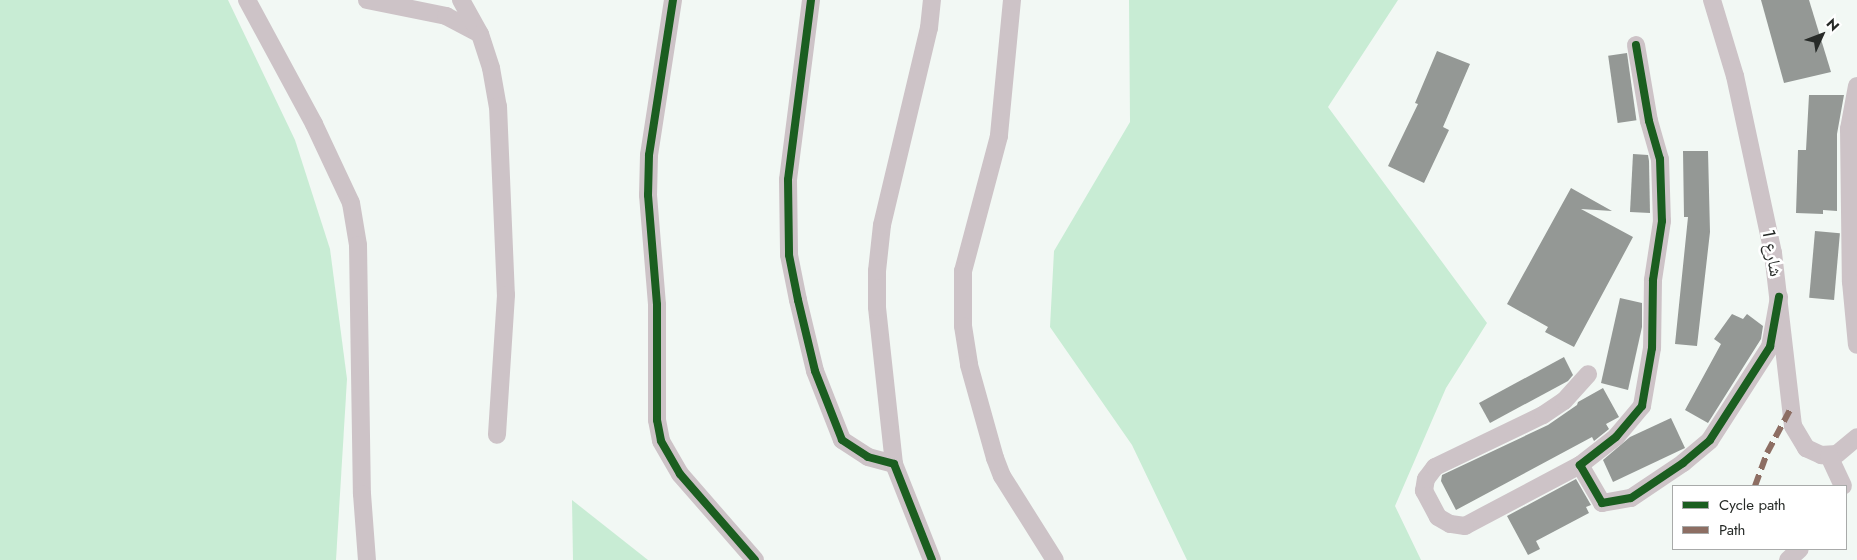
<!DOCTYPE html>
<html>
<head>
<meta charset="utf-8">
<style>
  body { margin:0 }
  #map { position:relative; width:1857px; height:560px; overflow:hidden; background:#f2f8f4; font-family:Jost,"Noto Naskh Arabic",sans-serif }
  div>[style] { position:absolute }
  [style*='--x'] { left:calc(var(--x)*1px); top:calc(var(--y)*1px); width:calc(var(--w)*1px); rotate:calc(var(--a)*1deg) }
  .green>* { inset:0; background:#c8ecd4 }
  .building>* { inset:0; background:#949895; transform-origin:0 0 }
  .minor>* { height:18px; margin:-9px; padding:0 9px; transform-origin:9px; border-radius:9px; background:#cdc3c7 }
  .quiet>* { height:6px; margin-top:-3px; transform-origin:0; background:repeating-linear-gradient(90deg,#8d6e63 0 12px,transparent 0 18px) }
  .cycleway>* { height:8px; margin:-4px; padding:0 4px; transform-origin:4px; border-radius:4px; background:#1b5e20 }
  span { translate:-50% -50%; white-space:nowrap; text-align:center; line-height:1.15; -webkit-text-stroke:5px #fff; paint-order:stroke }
  .street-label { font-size:18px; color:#262a27 }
  .legend { position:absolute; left:1672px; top:485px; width:175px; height:65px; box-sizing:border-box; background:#fff; border:1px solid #a8aaa9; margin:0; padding:6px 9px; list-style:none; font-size:15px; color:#262a27 }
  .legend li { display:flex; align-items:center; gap:10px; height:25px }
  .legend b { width:25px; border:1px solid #a8aaa9 }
  .north { position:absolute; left:1797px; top:10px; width:50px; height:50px; -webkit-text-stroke:4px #fff; paint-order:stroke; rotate:47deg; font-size:14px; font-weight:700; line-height:20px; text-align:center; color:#262a27 }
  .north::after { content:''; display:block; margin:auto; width:18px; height:22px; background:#262a27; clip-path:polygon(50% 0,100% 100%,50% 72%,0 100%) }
</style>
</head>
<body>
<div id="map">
  <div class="green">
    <i style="clip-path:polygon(0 0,228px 0,295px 140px,330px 249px,347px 379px,336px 560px,0 560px)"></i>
    <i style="clip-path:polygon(1129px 0,1398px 0,1328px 107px,1487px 323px,1446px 388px,1395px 506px,1421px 560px,1187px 560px,1132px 445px,1050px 327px,1054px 251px,1130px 122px)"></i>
    <i style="clip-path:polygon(572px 500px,648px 560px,573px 560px)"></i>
  </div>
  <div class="building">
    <i style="clip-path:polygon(1761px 0,1809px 0,1831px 72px,1784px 83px)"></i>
    <i style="clip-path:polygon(1437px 51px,1470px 64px,1443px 127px,1449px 130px,1424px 183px,1388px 166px,1418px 104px,1415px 103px)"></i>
    <i style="left:1627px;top:53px;width:68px;height:19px;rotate:82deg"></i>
    <i style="clip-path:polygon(1809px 95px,1844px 95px,1837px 134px,1837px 211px,1823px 210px,1823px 214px,1796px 213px,1798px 150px,1806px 150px)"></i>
    <i style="clip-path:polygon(1683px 151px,1708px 151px,1710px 232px,1697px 346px,1675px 344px,1688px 217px,1684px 217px)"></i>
    <i style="clip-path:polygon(1633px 154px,1648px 155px,1649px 161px,1650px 213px,1630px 212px)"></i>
    <i style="clip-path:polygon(1571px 188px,1612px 211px,1581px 209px,1633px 237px,1574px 347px,1545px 332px,1548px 327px,1507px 304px)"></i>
    <i style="left:1815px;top:231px;width:25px;height:67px;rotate:5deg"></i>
    <i style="clip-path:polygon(1620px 298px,1642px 303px,1642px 327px,1628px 390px,1601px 383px)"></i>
    <i style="clip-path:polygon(1732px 314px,1743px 319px,1747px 314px,1763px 326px,1761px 339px,1708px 423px,1685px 410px,1721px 344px,1714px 339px)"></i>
    <i style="clip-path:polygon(1564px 357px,1573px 375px,1568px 381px,1490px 423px,1479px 403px)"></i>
    <i style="clip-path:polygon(1603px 388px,1619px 417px,1606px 424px,1609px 429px,1594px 441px,1592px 437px,1456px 510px,1441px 481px,1442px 475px,1548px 425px,1577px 405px,1578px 402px)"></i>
    <i style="clip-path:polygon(1671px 418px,1685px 448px,1613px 482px,1603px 460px,1630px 437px)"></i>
    <i style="clip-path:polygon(1576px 479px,1591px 505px,1586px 507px,1589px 513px,1536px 541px,1540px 549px,1528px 555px,1507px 516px)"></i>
  </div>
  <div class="minor">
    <i style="--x:247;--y:0;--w:141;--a:61.6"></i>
    <i style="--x:314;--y:124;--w:87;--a:64.9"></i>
    <i style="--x:351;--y:203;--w:43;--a:80.5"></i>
    <i style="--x:358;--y:245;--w:249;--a:89.1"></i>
    <i style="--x:362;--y:494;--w:66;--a:85.7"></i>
    <i style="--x:367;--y:0;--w:81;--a:11.4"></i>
    <i style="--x:446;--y:16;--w:36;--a:28"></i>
    <i style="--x:461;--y:0;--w:39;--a:61"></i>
    <i style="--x:480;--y:34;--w:36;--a:72"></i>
    <i style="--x:491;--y:68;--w:39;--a:80"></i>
    <i style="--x:498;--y:106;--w:189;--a:87.6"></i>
    <i style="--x:506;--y:295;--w:140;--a:93.7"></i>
    <i style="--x:673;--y:0;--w:157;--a:98.8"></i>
    <i style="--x:649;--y:155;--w:40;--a:91.4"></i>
    <i style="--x:648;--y:195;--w:110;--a:85.3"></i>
    <i style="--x:657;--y:305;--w:115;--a:90"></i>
    <i style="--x:657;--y:420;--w:21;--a:79"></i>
    <i style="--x:661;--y:441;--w:38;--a:60"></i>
    <i style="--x:680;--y:474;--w:114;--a:48.9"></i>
    <i style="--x:811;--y:0;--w:181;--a:97.3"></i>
    <i style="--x:788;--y:180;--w:75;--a:89.2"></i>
    <i style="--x:789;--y:255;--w:46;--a:78.7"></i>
    <i style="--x:798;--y:300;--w:73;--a:76.5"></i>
    <i style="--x:815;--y:371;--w:74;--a:68.6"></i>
    <i style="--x:842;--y:440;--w:31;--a:33"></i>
    <i style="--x:868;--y:457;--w:27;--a:15"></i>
    <i style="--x:894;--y:464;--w:103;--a:68.4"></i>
    <i style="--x:1012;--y:0;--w:137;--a:95.5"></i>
    <i style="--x:999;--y:136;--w:140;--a:104.9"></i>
    <i style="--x:963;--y:271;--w:55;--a:90"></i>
    <i style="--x:963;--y:326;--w:39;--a:81"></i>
    <i style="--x:969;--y:365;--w:97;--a:74.4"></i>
    <i style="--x:995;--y:458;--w:19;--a:69"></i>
    <i style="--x:1002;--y:476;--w:99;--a:57.8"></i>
    <i style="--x:1712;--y:0;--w:79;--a:73.2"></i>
    <i style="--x:1735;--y:76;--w:181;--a:77.9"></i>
    <i style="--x:1773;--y:253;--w:174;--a:83.4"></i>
    <i style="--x:1793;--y:426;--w:26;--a:59"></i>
    <i style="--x:1806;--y:448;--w:17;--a:25"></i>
    <i style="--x:1821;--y:455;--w:16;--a:-4"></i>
    <i style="--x:1837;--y:454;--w:26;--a:-40"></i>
    <i style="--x:1636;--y:45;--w:77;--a:80.3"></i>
    <i style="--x:1649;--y:121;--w:40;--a:74"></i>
    <i style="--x:1660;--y:159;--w:62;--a:88.2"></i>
    <i style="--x:1662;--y:221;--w:60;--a:98.7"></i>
    <i style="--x:1653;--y:280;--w:68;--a:90.8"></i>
    <i style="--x:1652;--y:348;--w:59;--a:99.8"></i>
    <i style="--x:1642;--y:406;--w:40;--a:130"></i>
    <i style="--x:1616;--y:437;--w:46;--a:142.1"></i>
    <i style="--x:1580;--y:465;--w:44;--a:59.9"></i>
    <i style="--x:1602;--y:503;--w:29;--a:-10"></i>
    <i style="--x:1631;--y:498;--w:63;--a:-33.9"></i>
    <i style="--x:1683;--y:463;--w:35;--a:-40"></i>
    <i style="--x:1710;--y:440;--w:111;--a:-57.2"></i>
    <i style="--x:1770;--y:347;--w:51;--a:-79.8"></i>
    <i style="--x:1857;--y:86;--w:44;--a:100.5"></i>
    <i style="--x:1849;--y:129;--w:153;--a:89.3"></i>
    <i style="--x:1851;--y:282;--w:63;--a:84.6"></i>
    <i style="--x:1829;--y:456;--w:33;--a:65"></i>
    <i style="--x:894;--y:464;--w:158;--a:-96.2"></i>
    <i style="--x:877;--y:307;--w:36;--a:-90"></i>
    <i style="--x:877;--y:271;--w:46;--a:-83.8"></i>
    <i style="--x:882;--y:225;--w:203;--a:-76.6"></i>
    <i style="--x:929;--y:28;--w:28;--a:-84"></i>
    <i style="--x:1580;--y:465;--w:130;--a:152.1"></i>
    <i style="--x:1465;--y:526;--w:15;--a:-172"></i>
    <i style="--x:1450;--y:524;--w:14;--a:-150"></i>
    <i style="--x:1438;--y:517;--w:30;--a:-118"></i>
    <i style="--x:1424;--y:491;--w:12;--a:-81"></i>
    <i style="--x:1426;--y:479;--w:15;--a:-53"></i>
    <i style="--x:1435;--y:467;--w:120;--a:-25.7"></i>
    <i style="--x:1543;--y:415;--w:25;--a:-34"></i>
    <i style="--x:1564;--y:401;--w:36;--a:-48"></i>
    <i style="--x:1788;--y:560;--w:16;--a:-43"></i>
  </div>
  <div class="quiet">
    <i style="--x:1755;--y:486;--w:35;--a:-70"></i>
    <i style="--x:1767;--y:453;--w:49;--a:-61.9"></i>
  </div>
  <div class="cycleway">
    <i style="--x:673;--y:0;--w:157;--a:98.8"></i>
    <i style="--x:649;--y:155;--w:40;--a:91.4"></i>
    <i style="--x:648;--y:195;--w:110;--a:85.3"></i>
    <i style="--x:657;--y:305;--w:115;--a:90"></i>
    <i style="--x:657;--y:420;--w:21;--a:79"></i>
    <i style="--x:661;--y:441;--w:38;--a:60"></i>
    <i style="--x:680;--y:474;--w:114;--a:48.9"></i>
    <i style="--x:811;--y:0;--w:181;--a:97.3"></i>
    <i style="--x:788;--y:180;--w:75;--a:89.2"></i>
    <i style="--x:789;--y:255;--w:46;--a:78.7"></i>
    <i style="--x:798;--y:300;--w:73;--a:76.5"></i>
    <i style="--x:815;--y:371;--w:74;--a:68.6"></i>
    <i style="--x:842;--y:440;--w:31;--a:33"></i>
    <i style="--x:868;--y:457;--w:27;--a:15"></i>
    <i style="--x:894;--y:464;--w:103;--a:68.4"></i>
    <i style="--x:1636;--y:45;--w:77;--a:80.3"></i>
    <i style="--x:1649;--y:121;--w:40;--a:74"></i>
    <i style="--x:1660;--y:159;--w:62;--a:88.2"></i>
    <i style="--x:1662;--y:221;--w:60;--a:98.7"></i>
    <i style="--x:1653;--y:280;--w:68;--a:90.8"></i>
    <i style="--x:1652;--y:348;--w:59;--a:99.8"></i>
    <i style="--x:1642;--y:406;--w:40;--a:130"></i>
    <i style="--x:1616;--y:437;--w:46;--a:142.1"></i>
    <i style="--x:1580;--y:465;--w:44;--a:59.9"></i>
    <i style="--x:1602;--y:503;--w:29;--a:-10"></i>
    <i style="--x:1631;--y:498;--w:63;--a:-33.9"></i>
    <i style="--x:1683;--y:463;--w:35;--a:-40"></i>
    <i style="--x:1710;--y:440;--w:111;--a:-57.2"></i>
    <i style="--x:1770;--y:347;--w:51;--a:-79.8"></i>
  </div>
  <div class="street-label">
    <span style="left:1772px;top:253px;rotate:80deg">شارع 1</span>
  </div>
  <ul class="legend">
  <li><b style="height:6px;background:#1b5e20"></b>Cycle path</li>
  <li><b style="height:6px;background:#8d6e63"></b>Path</li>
  </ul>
  <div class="north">N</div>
</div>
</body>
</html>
